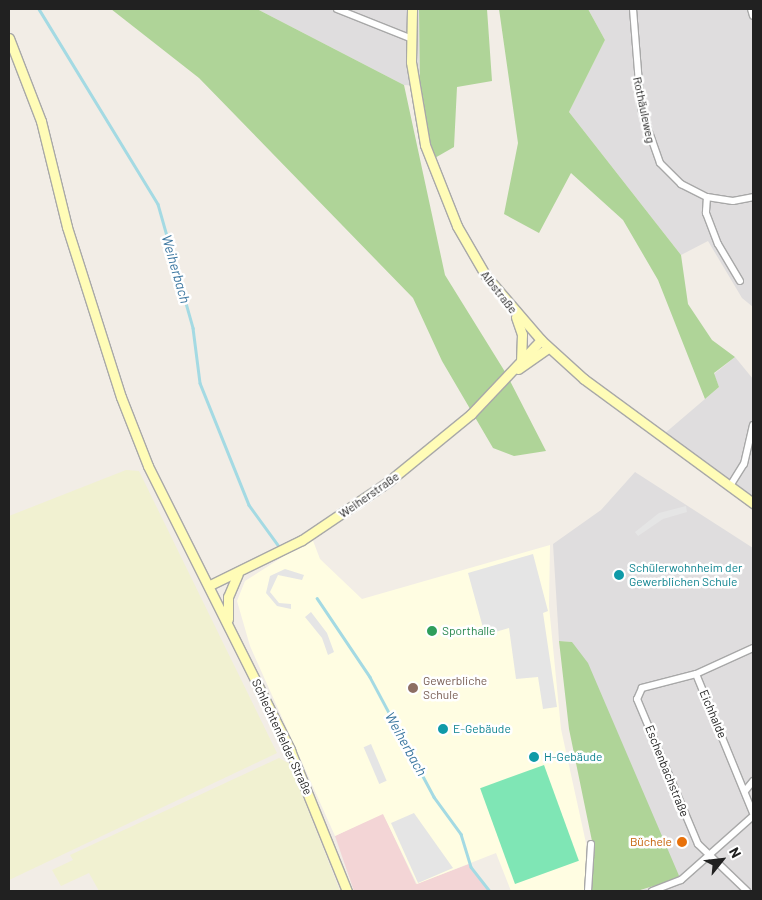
<!DOCTYPE html>
<html>
<head>
<meta charset="utf-8">
<style>
  body { margin:0 }
  #map { position:relative; width:762px; height:900px; overflow:hidden; background:#f2ede6; font-family:Barlow,sans-serif }
  div>[style] { position:absolute }
  [style*='--x'] { left:calc(var(--x)*1px); top:calc(var(--y)*1px); width:calc(var(--w)*1px); rotate:calc(var(--a)*1deg) }
  .residential>* { inset:0; background:#dfddde }
  .commercial>* { inset:0; background:#f3d5d6 }
  .education>* { inset:0; background:#fffde2 }
  .farmland>* { inset:0; background:#f1f1d1 }
  .forest>* { inset:0; background:#afd498 }
  .pitch>* { inset:0; background:#7fe6b5; transform-origin:0 0 }
  .parking>* { inset:0; background:#e5e5e5; transform-origin:0 0 }
  .stream>* { height:2.5px; margin:-1.25px; padding:0 1.25px; transform-origin:1.25px; border-radius:1.25px; background:#a4dae3 }
  .roads { filter:drop-shadow(1px 0 #a8a8a8) drop-shadow(-1px 0 #a8a8a8) drop-shadow(0 1px #a8a8a8) drop-shadow(0 -1px #a8a8a8) }
  .street>* { height:6px; margin:-3px; padding:0 3px; transform-origin:3px; border-radius:3px; background:#fff }
  .secondary>* { height:9px; margin:-4.5px; padding:0 4.5px; transform-origin:4.5px; border-radius:4.5px; background:#fffcb7 }
  .dots>* { width:14px; height:14px; translate:-50% -50%; box-sizing:border-box; border:2px solid #fff; border-radius:50% }
  span { translate:-50% -50%; white-space:nowrap; text-align:center; line-height:1.15; -webkit-text-stroke:5px #fff; paint-order:stroke }
  .street-label { font-size:12px; color:#212121 }
  .culture-label { font-size:12px; color:#0d838f }
  .left { translate:0 -50%; text-align:left }
  .leisure-label { font-size:12px; color:#27864d }
  .education-label { font-size:12px; color:#785e54 }
  .food-label { font-size:12px; color:#c56008 }
  .right { translate:-100% -50%; text-align:right }
  .water-label { font-size:14px; color:#3c77a0; font-style:italic }
  .frame { position:absolute; inset:0; border:10px solid #212121; pointer-events:none }
  .north { position:absolute; left:697px; top:835px; width:50px; height:50px; -webkit-text-stroke:4px #fff; paint-order:stroke; rotate:61deg; font-size:14px; font-weight:700; line-height:20px; text-align:center; color:#212121 }
  .north::after { content:''; display:block; margin:auto; width:18px; height:22px; background:#212121; clip-path:polygon(50% 0,100% 100%,50% 72%,0 100%) }
</style>
</head>
<body>
<div id="map">
  <div class="residential">
    <i style="clip-path:polygon(257px 9px,419px 9px,420px 86px,404px 85px)"></i>
    <i style="clip-path:polygon(588px 9px,753px 9px,753px 307px,742px 298px,708px 241px,681px 255px,569px 112px,605px 40px)"></i>
    <i style="clip-path:polygon(735px 357px,753px 379px,753px 499px,664px 434px,719px 387px,714px 374px)"></i>
    <i style="clip-path:polygon(635px 472px,753px 548px,753px 891px,637px 891px,654px 887px,572px 642px,559px 641px,553px 544px,601px 510px)"></i>
  </div>
  <div class="commercial">
    <i style="clip-path:polygon(383px 813px,416px 884px,469px 864px,488px 891px,354px 891px,335px 836px)"></i>
  </div>
  <div class="education">
    <i style="clip-path:polygon(312px 538px,320px 559px,362px 599px,550px 545px,549px 606px,561px 729px,586px 843px,585px 891px,511px 891px,496px 853px,417px 884px,383px 814px,335px 836px,250px 646px,237px 601px,245px 581px)"></i>
  </div>
  <div class="farmland">
    <i style="clip-path:polygon(126px 470px,139px 471px,277px 753px,9px 880px,9px 516px)"></i>
    <i style="clip-path:polygon(279px 758px,290px 764px,340px 891px,99px 891px,89px 873px,61px 886px,52px 870px,73px 860px,70px 855px)"></i>
  </div>
  <div class="forest">
    <i style="clip-path:polygon(111px 9px,257px 9px,404px 85px,445px 275px,507px 375px,546px 451px,514px 456px,493px 448px,442px 361px,413px 298px,199px 78px)"></i>
    <i style="clip-path:polygon(419px 9px,487px 9px,492px 81px,457px 87px,454px 147px,433px 159px,420px 86px)"></i>
    <i style="clip-path:polygon(499px 9px,588px 9px,605px 40px,569px 112px,681px 255px,688px 304px,712px 340px,735px 357px,714px 373px,719px 387px,705px 399px,658px 280px,623px 220px,571px 173px,539px 233px,504px 214px,518px 143px)"></i>
    <i style="clip-path:polygon(559px 641px,572px 642px,588px 663px,680px 878px,637px 891px,591px 891px,592px 841px,569px 729px)"></i>
  </div>
  <div class="pitch">
    <i style="left:544px;top:765px;width:102px;height:68px;rotate:70deg"></i>
  </div>
  <div class="parking">
    <i style="clip-path:polygon(686px 506px,687px 512px,663px 519px,638px 536px,635px 532px,659px 513px)"></i>
    <i style="clip-path:polygon(533px 554px,548px 611px,543px 613px,557px 707px,543px 709px,538px 677px,516px 679px,509px 628px,485px 635px,468px 573px)"></i>
    <i style="clip-path:polygon(285px 569px,304px 575px,302px 580px,278px 575px,270px 592px,279px 603px,291px 604px,291px 609px,277px 606px,266px 593px,270px 576px)"></i>
    <i style="clip-path:polygon(311px 612px,327px 633px,334px 652px,328px 655px,322px 638px,305px 617px)"></i>
    <i style="left:371px;top:744px;width:40px;height:8px;rotate:67deg"></i>
    <i style="clip-path:polygon(414px 813px,453px 868px,418px 883px,391px 823px)"></i>
  </div>
  <div class="stream">
    <i style="--x:39;--y:9;--w:228;--a:58.6"></i>
    <i style="--x:158;--y:204;--w:129;--a:74.2"></i>
    <i style="--x:193;--y:328;--w:55;--a:82.7"></i>
    <i style="--x:200;--y:383;--w:131;--a:68.1"></i>
    <i style="--x:249;--y:505;--w:49;--a:54.1"></i>
    <i style="--x:317;--y:598;--w:95;--a:56.1"></i>
    <i style="--x:370;--y:677;--w:136;--a:61.9"></i>
    <i style="--x:434;--y:797;--w:46;--a:53.9"></i>
    <i style="--x:461;--y:834;--w:34;--a:73"></i>
    <i style="--x:471;--y:867;--w:31;--a:52"></i>
  </div>
  <div class="roads">
    <div class="street">
      <i style="--x:337;--y:9;--w:79;--a:21.7"></i>
      <i style="--x:633;--y:9;--w:100;--a:85.4"></i>
      <i style="--x:641;--y:109;--w:57;--a:70.6"></i>
      <i style="--x:660;--y:163;--w:30;--a:45"></i>
      <i style="--x:681;--y:184;--w:29;--a:27"></i>
      <i style="--x:707;--y:197;--w:26;--a:9"></i>
      <i style="--x:733;--y:201;--w:20;--a:-11"></i>
      <i style="--x:751;--y:9;--w:7;--a:74"></i>
      <i style="--x:707;--y:197;--w:16;--a:94"></i>
      <i style="--x:706;--y:213;--w:33;--a:69"></i>
      <i style="--x:718;--y:244;--w:43;--a:59.3"></i>
      <i style="--x:730;--y:486;--w:26;--a:-58"></i>
      <i style="--x:744;--y:464;--w:40;--a:-77"></i>
      <i style="--x:753;--y:648;--w:63;--a:155.5"></i>
      <i style="--x:696;--y:674;--w:150;--a:67.7"></i>
      <i style="--x:696;--y:674;--w:56;--a:165.5"></i>
      <i style="--x:642;--y:688;--w:12;--a:114"></i>
      <i style="--x:637;--y:699;--w:157;--a:67.2"></i>
      <i style="--x:698;--y:844;--w:68;--a:43.8"></i>
      <i style="--x:745;--y:791;--w:13;--a:-51"></i>
      <i style="--x:588;--y:891;--w:47;--a:-86.3"></i>
      <i style="--x:652;--y:891;--w:31;--a:-21"></i>
      <i style="--x:681;--y:880;--w:96;--a:-41.6"></i>
    </div>
    <div class="secondary">
      <i style="--x:412;--y:9;--w:53;--a:91.1"></i>
      <i style="--x:411;--y:62;--w:84;--a:80.4"></i>
      <i style="--x:425;--y:145;--w:87;--a:68.4"></i>
      <i style="--x:457;--y:226;--w:58;--a:59.9"></i>
      <i style="--x:486;--y:276;--w:84;--a:49.3"></i>
      <i style="--x:541;--y:340;--w:58;--a:42.2"></i>
      <i style="--x:584;--y:379;--w:210;--a:36.3"></i>
      <i style="--x:9;--y:38;--w:89;--a:68.9"></i>
      <i style="--x:41;--y:121;--w:109;--a:76.2"></i>
      <i style="--x:67;--y:227;--w:178;--a:72.4"></i>
      <i style="--x:121;--y:397;--w:74;--a:68.6"></i>
      <i style="--x:148;--y:466;--w:318;--a:63.4"></i>
      <i style="--x:290;--y:750;--w:152;--a:68"></i>
      <i style="--x:516;--y:317;--w:18;--a:71"></i>
      <i style="--x:522;--y:334;--w:27;--a:92"></i>
      <i style="--x:518;--y:369;--w:37;--a:-35"></i>
      <i style="--x:210;--y:585;--w:102;--a:-26.1"></i>
      <i style="--x:302;--y:540;--w:104;--a:-34"></i>
      <i style="--x:388;--y:482;--w:107;--a:-39.3"></i>
      <i style="--x:471;--y:414;--w:102;--a:-46.6"></i>
      <i style="--x:228;--y:619;--w:22;--a:-90"></i>
      <i style="--x:228;--y:597;--w:25;--a:-67"></i>
    </div>
  </div>
  <div class="dots">
    <i style="left:619px;top:575px;background:#0f9aa8"></i>
    <i style="left:432px;top:631px;background:#2e9e5b"></i>
    <i style="left:413px;top:688px;background:#8d6e63"></i>
    <i style="left:443px;top:729px;background:#0f9aa8"></i>
    <i style="left:534px;top:757px;background:#0f9aa8"></i>
    <i style="left:682px;top:842px;background:#e8710a"></i>
  </div>
  <div class="street-label">
    <span style="left:644px;top:110px;rotate:78deg">Rothäuleweg</span>
    <span style="left:499px;top:292px;rotate:52deg">Albstraße</span>
    <span style="left:369px;top:495px;rotate:-35deg">Weiherstraße</span>
    <span style="left:713px;top:714px;rotate:67deg">Eichhalde</span>
    <span style="left:282px;top:737px;rotate:65deg">Schlechtenfelder Straße</span>
    <span style="left:667px;top:771px;rotate:68deg">Eschenbachstraße</span>
  </div>
  <div class="culture-label">
    <span class="left" style="left:629px;top:575px">Schülerwohnheim der<br>Gewerblichen Schule</span>
    <span class="left" style="left:453px;top:729px">E-Gebäude</span>
    <span class="left" style="left:544px;top:757px">H-Gebäude</span>
  </div>
  <div class="leisure-label">
    <span class="left" style="left:442px;top:631px">Sporthalle</span>
  </div>
  <div class="education-label">
    <span class="left" style="left:423px;top:688px">Gewerbliche<br>Schule</span>
  </div>
  <div class="food-label">
    <span class="right" style="left:672px;top:842px">Büchele</span>
  </div>
  <div class="water-label">
    <span style="left:176px;top:269px;rotate:74deg">Weiherbach</span>
    <span style="left:406px;top:744px;rotate:61deg">Weiherbach</span>
  </div>
  <div class="frame"></div>
  <div class="north">N</div>
</div>
</body>
</html>
